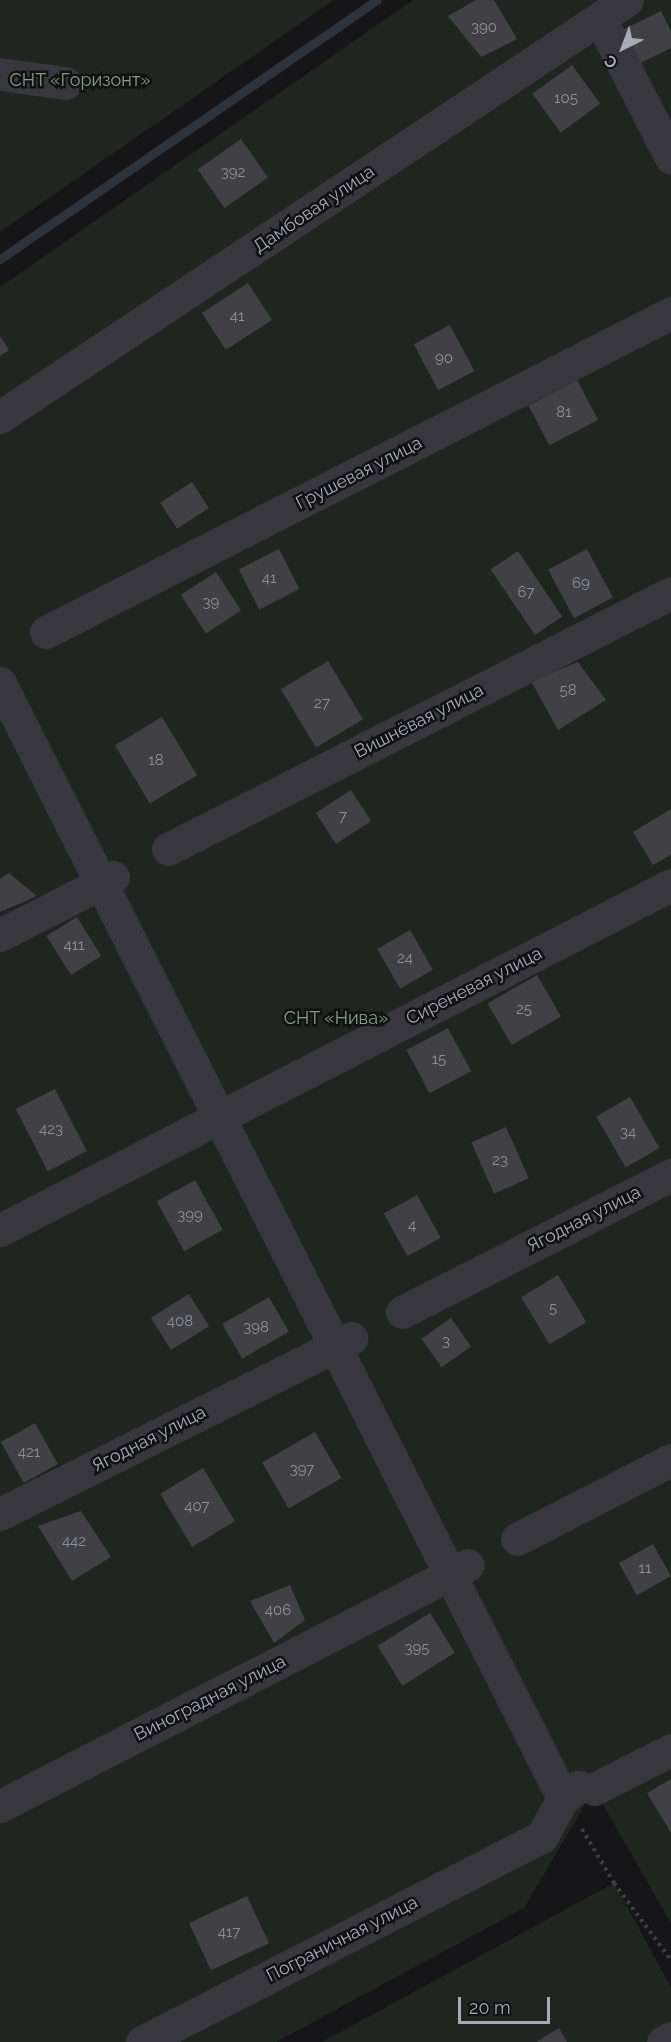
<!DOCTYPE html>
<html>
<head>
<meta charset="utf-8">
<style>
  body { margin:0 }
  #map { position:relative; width:671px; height:2042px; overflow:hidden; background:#161618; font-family:Raleway,sans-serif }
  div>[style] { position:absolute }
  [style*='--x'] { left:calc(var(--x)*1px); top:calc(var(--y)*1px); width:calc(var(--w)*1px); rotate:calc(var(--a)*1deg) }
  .green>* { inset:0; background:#1e261f }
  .stream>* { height:9px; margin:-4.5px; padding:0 4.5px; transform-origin:4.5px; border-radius:4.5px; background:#2b343c }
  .building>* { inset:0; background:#404045; transform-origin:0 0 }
  .path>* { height:4px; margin-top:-2px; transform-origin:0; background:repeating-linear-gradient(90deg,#3c3e44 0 3px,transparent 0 7.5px) }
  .minor>* { height:33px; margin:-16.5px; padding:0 16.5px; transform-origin:16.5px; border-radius:16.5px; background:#37373d }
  span { translate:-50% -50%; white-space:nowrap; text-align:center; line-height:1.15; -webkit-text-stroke:5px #111113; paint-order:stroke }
  .number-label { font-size:15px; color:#8d909b }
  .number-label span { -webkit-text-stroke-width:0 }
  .park-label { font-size:18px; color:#7da482 }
  .street-label { font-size:18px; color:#a7abb8 }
  .north { position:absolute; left:593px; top:18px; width:60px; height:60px; -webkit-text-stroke:4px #111113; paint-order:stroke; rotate:222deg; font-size:16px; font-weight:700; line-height:24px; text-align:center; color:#a7abb8 }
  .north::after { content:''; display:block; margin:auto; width:21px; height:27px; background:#a7abb8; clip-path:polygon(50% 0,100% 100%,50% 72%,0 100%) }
  .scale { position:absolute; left:458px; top:1997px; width:92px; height:27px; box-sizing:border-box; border:3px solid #a7abb8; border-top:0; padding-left:8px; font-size:18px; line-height:21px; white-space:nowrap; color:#a7abb8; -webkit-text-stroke:4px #111113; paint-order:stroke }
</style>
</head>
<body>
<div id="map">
  <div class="green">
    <i style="clip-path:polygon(0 0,334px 0,0 232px)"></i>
    <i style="clip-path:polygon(413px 0,671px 0,671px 1923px,594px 1789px,524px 1908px,276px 2042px,0 2042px,0 287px)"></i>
    <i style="clip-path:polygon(614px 1883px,671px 1987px,671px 2042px,322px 2042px)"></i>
  </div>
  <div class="stream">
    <i style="--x:0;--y:259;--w:457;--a:-34.5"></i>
  </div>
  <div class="building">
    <i style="clip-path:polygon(476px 0,494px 0,517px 39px,481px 57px,448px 16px)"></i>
    <i style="clip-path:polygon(661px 11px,671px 31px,671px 48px,638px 64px,622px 30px)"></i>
    <i style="left:572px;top:65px;width:48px;height:49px;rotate:54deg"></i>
    <i style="left:241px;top:139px;width:47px;height:53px;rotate:55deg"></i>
    <i style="left:248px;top:283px;width:44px;height:55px;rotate:57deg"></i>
    <i style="left:450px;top:325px;width:52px;height:41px;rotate:62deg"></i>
    <i style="clip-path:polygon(0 336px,9px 350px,0 356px)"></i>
    <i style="left:577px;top:380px;width:45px;height:55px;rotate:62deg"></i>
    <i style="left:192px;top:482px;width:31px;height:38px;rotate:57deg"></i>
    <i style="left:279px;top:549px;width:45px;height:45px;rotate:63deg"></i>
    <i style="left:587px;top:549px;width:55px;height:44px;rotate:62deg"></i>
    <i style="left:518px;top:551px;width:79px;height:33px;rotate:56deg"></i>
    <i style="left:216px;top:572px;width:46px;height:42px;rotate:57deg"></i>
    <i style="left:328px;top:661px;width:68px;height:55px;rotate:59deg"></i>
    <i style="clip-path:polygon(578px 662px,606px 700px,558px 730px,531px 681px)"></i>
    <i style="left:162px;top:717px;width:68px;height:55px;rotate:59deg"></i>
    <i style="left:351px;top:790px;width:37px;height:42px;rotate:57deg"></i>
    <i style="clip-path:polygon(671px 809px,671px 855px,653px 865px,633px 832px)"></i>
    <i style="clip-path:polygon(9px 873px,37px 896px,0 912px,0 879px)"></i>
    <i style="left:77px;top:917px;width:46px;height:36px;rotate:58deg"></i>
    <i style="left:410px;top:930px;width:46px;height:38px;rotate:60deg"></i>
    <i style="left:537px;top:975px;width:48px;height:57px;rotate:60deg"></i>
    <i style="left:448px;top:1028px;width:49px;height:47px;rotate:62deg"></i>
    <i style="left:55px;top:1089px;width:70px;height:44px;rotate:63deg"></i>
    <i style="left:630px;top:1097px;width:59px;height:39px;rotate:60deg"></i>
    <i style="left:506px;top:1127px;width:56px;height:38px;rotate:66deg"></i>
    <i style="left:195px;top:1180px;width:57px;height:44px;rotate:61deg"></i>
    <i style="left:417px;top:1195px;width:49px;height:38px;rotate:61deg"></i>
    <i style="left:558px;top:1275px;width:55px;height:43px;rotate:59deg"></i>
    <i style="left:189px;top:1294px;width:38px;height:45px;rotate:58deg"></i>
    <i style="left:269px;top:1297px;width:40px;height:54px;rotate:60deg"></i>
    <i style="left:451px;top:1318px;width:35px;height:36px;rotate:55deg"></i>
    <i style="left:35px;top:1423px;width:47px;height:39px;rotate:61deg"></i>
    <i style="left:315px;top:1432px;width:53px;height:61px;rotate:60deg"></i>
    <i style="left:203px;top:1468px;width:62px;height:50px;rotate:59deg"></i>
    <i style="clip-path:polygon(81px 1511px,111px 1557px,72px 1581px,38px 1526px)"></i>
    <i style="left:653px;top:1544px;width:37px;height:39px;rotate:61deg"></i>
    <i style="clip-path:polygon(290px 1585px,305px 1620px,274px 1643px,250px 1601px)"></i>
    <i style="left:430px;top:1613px;width:47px;height:62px;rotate:58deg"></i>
    <i style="clip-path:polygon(671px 1779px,671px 1833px,647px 1793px)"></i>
    <i style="left:247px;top:1896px;width:52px;height:64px;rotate:65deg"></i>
    <i style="clip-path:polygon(559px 2028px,567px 2042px,536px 2042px)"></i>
  </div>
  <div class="path">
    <i style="--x:582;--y:1829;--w:63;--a:59.3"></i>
    <i style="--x:614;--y:1883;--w:96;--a:53.5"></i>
  </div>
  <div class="minor">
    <i style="--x:600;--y:19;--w:156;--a:62.9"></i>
    <i style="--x:0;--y:74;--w:66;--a:7.9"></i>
    <i style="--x:0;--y:417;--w:753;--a:-33.63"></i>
    <i style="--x:46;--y:632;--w:702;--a:-27.04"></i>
    <i style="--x:0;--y:683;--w:1249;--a:63.21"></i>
    <i style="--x:168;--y:849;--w:564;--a:-26.97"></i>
    <i style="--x:0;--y:935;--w:127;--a:-27.2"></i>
    <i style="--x:0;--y:1230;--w:754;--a:-27.21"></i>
    <i style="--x:402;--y:1312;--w:302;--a:-27"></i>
    <i style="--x:0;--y:1514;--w:393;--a:-26.6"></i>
    <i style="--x:517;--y:1539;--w:173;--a:-27.2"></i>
    <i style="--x:594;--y:1789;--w:86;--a:-26.9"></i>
    <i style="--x:0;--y:1806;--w:526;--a:-27.25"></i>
    <i style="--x:142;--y:2042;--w:450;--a:-27.2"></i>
    <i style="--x:542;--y:1836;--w:43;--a:-61.1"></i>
    <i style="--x:563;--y:1798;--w:19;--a:-36"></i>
    <i style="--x:663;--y:2042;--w:9;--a:-27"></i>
  </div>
  <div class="number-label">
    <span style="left:484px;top:28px">390</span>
    <span style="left:566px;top:99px">105</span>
    <span style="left:233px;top:173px">392</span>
    <span style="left:237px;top:317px">41</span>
    <span style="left:444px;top:359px">90</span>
    <span style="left:564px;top:413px">81</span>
    <span style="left:269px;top:579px">41</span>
    <span style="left:581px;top:584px">69</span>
    <span style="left:526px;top:593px">67</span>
    <span style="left:211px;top:603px">39</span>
    <span style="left:568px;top:691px">58</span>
    <span style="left:322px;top:704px">27</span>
    <span style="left:156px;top:761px">18</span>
    <span style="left:343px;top:817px">7</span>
    <span style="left:74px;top:946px">411</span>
    <span style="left:405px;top:959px">24</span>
    <span style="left:524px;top:1010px">25</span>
    <span style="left:439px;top:1060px">15</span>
    <span style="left:51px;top:1130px">423</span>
    <span style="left:628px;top:1133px">34</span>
    <span style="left:500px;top:1161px">23</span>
    <span style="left:190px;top:1216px">399</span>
    <span style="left:412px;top:1226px">4</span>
    <span style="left:553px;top:1309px">5</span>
    <span style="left:180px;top:1322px">408</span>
    <span style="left:256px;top:1328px">398</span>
    <span style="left:446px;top:1342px">3</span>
    <span style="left:29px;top:1453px">421</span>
    <span style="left:302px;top:1470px">397</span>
    <span style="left:197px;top:1507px">407</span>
    <span style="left:74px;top:1542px">442</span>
    <span style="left:645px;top:1569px">11</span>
    <span style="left:278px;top:1611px">406</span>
    <span style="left:417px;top:1649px">395</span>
    <span style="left:229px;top:1933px">417</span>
  </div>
  <div class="park-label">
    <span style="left:80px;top:80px">СНТ «Горизонт»</span>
    <span style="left:336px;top:1018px">СНТ «Нива»</span>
  </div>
  <div class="street-label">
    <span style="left:314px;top:209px;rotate:-34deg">Дамбовая улица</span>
    <span style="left:359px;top:473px;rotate:-27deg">Грушевая улица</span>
    <span style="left:419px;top:721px;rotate:-27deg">Вишнёвая улица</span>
    <span style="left:474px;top:986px;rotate:-27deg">Сиреневая улица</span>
    <span style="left:584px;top:1219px;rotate:-27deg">Ягодная улица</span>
    <span style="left:149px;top:1439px;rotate:-27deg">Ягодная улица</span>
    <span style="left:210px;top:1698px;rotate:-27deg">Виноградная улица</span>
    <span style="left:342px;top:1939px;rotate:-27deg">Пограничная улица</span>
  </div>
  <div class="north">С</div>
  <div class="scale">20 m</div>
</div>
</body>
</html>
